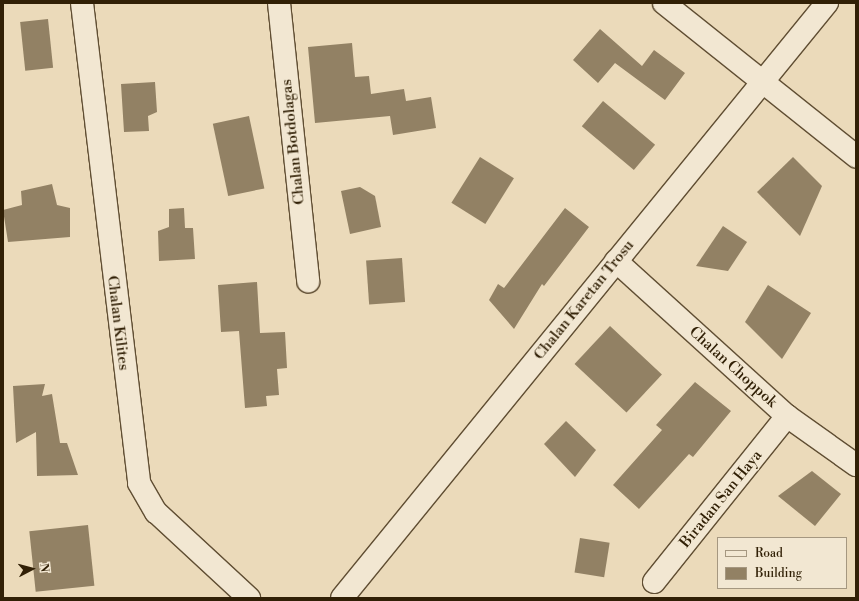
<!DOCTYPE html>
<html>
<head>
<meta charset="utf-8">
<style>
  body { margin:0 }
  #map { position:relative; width:859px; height:601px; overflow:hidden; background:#ebdaba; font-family:"Libre Bodoni",serif }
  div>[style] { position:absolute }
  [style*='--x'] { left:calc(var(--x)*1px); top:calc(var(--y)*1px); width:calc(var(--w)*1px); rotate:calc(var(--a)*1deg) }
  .building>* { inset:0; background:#928164; transform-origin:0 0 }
  .roads { filter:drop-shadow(1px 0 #604e33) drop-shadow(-1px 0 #604e33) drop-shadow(0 1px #604e33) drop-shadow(0 -1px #604e33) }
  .minor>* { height:22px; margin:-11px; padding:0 11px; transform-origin:11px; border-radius:11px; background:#f2e7d2 }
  span { translate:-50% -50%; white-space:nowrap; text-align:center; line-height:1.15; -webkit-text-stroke:3px #f2e7d2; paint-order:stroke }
  .street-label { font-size:15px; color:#312006 }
  .frame { position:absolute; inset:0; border:4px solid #312006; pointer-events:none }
  .legend { position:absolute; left:717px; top:537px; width:130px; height:52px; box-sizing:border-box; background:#f2e7d2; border:1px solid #a59780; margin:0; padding:5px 7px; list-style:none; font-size:12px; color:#312006 }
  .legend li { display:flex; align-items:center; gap:8px; height:20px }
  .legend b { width:20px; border:1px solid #a59780 }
  .north { position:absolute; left:12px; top:549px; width:40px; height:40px; -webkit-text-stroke:3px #f2e7d2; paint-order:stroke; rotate:84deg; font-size:11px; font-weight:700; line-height:16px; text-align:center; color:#312006 }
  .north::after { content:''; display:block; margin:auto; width:14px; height:18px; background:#312006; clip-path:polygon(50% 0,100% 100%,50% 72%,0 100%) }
</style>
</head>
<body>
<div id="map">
  <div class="building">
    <i style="left:48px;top:19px;width:49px;height:28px;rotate:84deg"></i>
    <i style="clip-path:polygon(600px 29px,642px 66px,654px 50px,685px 73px,665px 100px,615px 63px,598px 83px,573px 60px)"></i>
    <i style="clip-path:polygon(352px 43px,355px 77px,369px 76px,371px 94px,404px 89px,406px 101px,431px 97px,436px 128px,393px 135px,390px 116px,315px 123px,308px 47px)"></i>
    <i style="clip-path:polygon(155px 82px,157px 112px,148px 116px,149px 131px,124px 132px,121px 84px)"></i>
    <i style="left:603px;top:101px;width:68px;height:33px;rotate:40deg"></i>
    <i style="left:249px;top:116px;width:74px;height:37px;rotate:78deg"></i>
    <i style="left:480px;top:157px;width:40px;height:54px;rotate:32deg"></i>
    <i style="clip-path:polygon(793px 157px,822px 186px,800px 236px,757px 192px)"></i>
    <i style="clip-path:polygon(52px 184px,57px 205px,70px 208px,70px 237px,8px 242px,3px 210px,22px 205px,21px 191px)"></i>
    <i style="clip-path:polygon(360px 187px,375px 196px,381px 227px,350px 234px,341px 191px)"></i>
    <i style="clip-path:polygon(184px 208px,185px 228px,193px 228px,195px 259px,159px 261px,158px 231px,169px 227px,169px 209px)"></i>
    <i style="clip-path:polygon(565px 208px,589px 227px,544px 286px,542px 284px,514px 329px,489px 300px,498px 284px,504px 288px)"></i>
    <i style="clip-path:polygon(723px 226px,747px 242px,728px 271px,696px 266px)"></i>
    <i style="left:402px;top:258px;width:44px;height:36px;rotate:86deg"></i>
    <i style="clip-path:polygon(257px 282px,260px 333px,285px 332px,287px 368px,277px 369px,279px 395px,266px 396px,267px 406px,245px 408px,239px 331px,221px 332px,218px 285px)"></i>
    <i style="clip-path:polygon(768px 285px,811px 313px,782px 359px,745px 322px)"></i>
    <i style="left:610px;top:326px;width:71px;height:52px;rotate:43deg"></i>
    <i style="clip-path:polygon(695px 382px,731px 411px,693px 457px,689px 454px,639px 509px,613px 485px,662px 430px,656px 425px)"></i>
    <i style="clip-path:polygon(45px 384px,42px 396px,52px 394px,60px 443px,67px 443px,78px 475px,37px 476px,36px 432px,16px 443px,13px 386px)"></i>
    <i style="clip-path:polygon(566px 421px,596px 450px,575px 477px,544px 444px)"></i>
    <i style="clip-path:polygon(812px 471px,841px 494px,815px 526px,778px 496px)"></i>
    <i style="left:88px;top:525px;width:61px;height:59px;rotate:84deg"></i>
    <i style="left:580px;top:538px;width:30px;height:35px;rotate:9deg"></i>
  </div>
  <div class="roads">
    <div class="minor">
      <i style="--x:82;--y:3;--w:483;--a:83.2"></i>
      <i style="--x:139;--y:483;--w:34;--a:60"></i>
      <i style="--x:156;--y:512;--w:127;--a:42.8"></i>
      <i style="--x:279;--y:3;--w:280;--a:84"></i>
      <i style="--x:664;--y:3;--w:246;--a:38.6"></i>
      <i style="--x:616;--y:261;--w:231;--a:42.2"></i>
      <i style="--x:787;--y:416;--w:85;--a:35.4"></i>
      <i style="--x:654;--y:582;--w:213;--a:-51.3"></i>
      <i style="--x:342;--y:598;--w:768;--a:-50.82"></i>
    </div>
  </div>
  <div class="street-label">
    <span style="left:293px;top:142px;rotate:-96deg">Chalan Botdolagas</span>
    <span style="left:584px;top:300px;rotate:-51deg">Chalan Karetan Trosu</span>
    <span style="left:118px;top:323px;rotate:83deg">Chalan Kilites</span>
    <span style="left:733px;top:367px;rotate:42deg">Chalan Choppok</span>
    <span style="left:721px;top:499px;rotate:-51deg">Biradan San Haya</span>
  </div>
  <div class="frame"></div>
  <ul class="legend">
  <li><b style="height:5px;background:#f2e7d2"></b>Road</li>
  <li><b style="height:11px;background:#928164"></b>Building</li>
  </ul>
  <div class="north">N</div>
</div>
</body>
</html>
